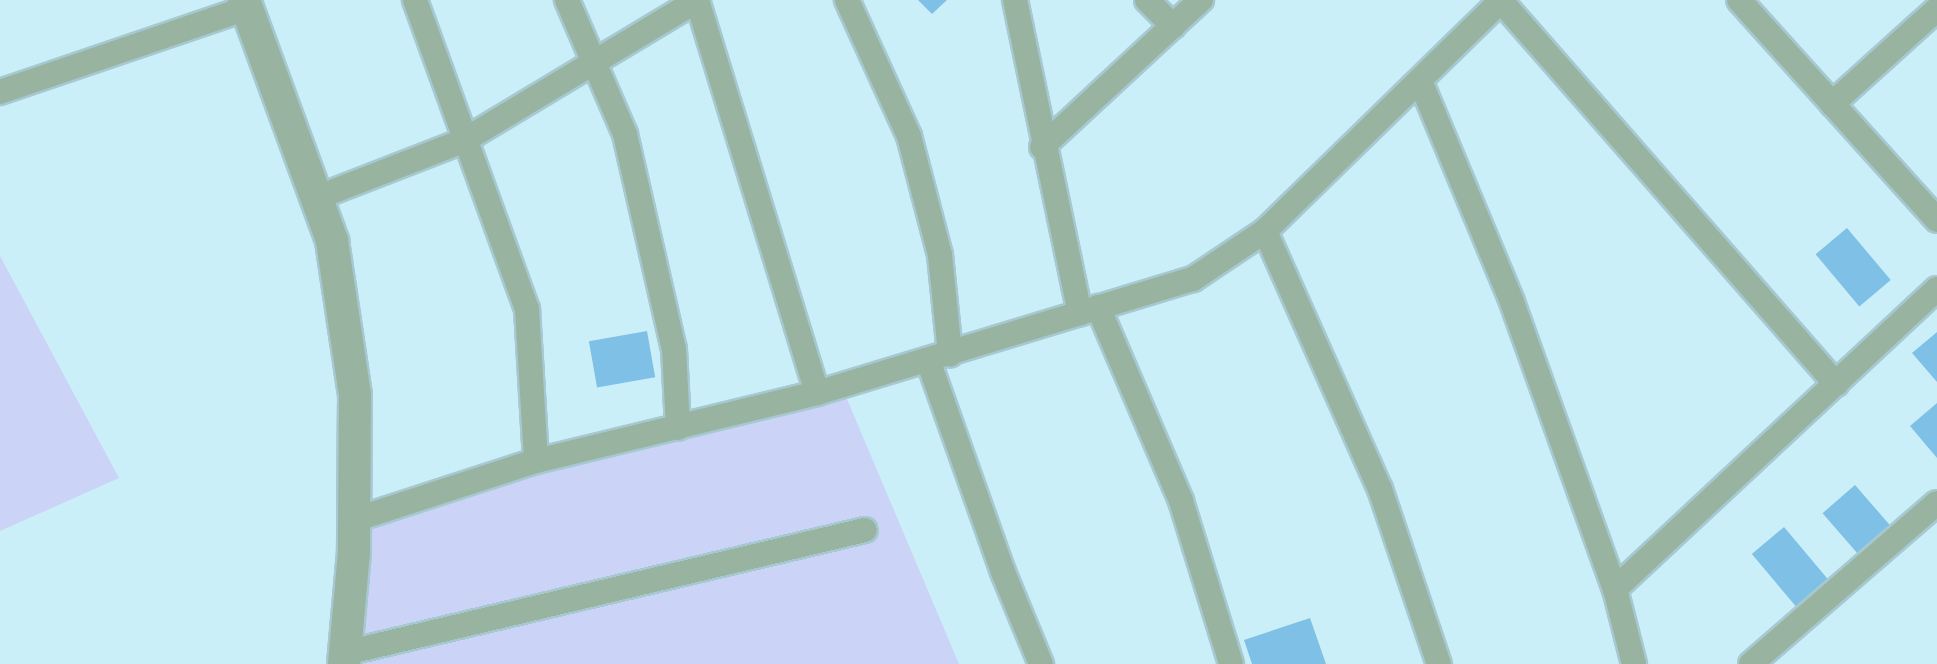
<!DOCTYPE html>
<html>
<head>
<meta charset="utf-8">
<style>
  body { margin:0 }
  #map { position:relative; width:1937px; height:664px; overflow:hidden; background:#cbeff8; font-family:Arial,sans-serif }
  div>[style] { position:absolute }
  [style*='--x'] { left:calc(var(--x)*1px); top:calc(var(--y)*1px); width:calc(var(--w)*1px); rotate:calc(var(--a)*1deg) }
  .green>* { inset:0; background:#cbd3f7 }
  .building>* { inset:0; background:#7fc0e6; transform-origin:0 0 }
  .roads { filter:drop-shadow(2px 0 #a6c9d1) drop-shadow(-2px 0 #a6c9d1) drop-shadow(0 2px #a6c9d1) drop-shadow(0 -2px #a6c9d1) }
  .minor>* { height:24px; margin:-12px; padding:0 12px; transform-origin:12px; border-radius:12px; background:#99b3a1 }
  .tertiary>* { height:32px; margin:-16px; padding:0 16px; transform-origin:16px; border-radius:16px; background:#99b3a1 }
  span { translate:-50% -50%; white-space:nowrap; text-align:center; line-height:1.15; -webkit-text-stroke:7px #fff; paint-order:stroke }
</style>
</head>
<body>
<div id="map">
  <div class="green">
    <i style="clip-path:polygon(0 256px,119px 478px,0 531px)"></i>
    <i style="clip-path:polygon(841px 385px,959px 664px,352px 664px,358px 521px)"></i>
  </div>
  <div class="building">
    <i style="clip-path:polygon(918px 0,947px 0,932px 14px)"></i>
    <i style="left:1847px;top:228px;width:68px;height:41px;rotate:50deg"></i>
    <i style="left:647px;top:331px;width:47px;height:59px;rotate:80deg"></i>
    <i style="clip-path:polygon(1937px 332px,1937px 382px,1912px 353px)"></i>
    <i style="clip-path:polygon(1937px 403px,1937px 458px,1910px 426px)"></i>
    <i style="left:1855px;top:485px;width:63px;height:43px;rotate:49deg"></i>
    <i style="left:1784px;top:527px;width:70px;height:42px;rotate:50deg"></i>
    <i style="clip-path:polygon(1310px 618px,1326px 664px,1252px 664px,1244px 640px)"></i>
  </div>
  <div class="roads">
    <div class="minor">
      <i style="--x:415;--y:0;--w:329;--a:70.1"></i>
      <i style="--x:527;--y:309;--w:152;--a:86.6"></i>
      <i style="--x:567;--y:0;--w:146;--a:66.6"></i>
      <i style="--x:625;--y:134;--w:221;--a:77.2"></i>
      <i style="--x:674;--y:349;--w:79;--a:87.1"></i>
      <i style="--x:697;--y:0;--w:411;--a:73"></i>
      <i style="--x:847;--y:0;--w:149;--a:65.5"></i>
      <i style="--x:909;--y:136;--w:123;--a:75.4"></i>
      <i style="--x:940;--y:255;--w:100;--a:84.2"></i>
      <i style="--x:1015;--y:0;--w:320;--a:78.3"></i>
      <i style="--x:1147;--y:0;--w:37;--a:45"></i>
      <i style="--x:1739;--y:0;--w:296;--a:48"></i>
      <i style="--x:1501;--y:1;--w:509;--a:48.82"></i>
      <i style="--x:1421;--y:83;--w:237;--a:67.4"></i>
      <i style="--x:1512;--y:302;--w:305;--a:70.3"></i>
      <i style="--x:1615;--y:589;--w:77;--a:75.8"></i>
      <i style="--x:0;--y:92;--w:261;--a:-18.8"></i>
      <i style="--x:1832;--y:104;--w:142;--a:-42.1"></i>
      <i style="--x:1042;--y:147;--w:217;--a:-42.8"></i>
      <i style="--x:316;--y:198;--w:158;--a:-21.2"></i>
      <i style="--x:463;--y:141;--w:274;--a:-31"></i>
      <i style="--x:1265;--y:231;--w:282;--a:66"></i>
      <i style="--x:1380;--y:489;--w:185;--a:71.4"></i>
      <i style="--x:1098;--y:307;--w:211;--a:66.8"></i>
      <i style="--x:1181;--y:501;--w:170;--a:72.9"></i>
      <i style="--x:928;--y:360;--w:225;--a:70.5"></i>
      <i style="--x:1003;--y:572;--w:100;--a:67.6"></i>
      <i style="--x:354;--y:520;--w:191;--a:-18"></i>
      <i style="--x:536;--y:461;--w:289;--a:-13.6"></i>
      <i style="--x:817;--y:393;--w:393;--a:-16.9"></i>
      <i style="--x:1193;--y:279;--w:87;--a:-33.7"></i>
      <i style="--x:1265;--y:231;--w:331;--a:-44.3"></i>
      <i style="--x:1615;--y:589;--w:440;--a:-43"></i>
      <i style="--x:345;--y:653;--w:534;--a:-13.31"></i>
      <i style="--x:1751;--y:664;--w:246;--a:-40.9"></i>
    </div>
    <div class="tertiary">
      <i style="--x:244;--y:0;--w:257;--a:69.9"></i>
      <i style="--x:332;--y:241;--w:156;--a:81.5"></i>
      <i style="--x:355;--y:395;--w:157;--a:90.4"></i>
      <i style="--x:354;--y:552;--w:112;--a:95.1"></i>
    </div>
  </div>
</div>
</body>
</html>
